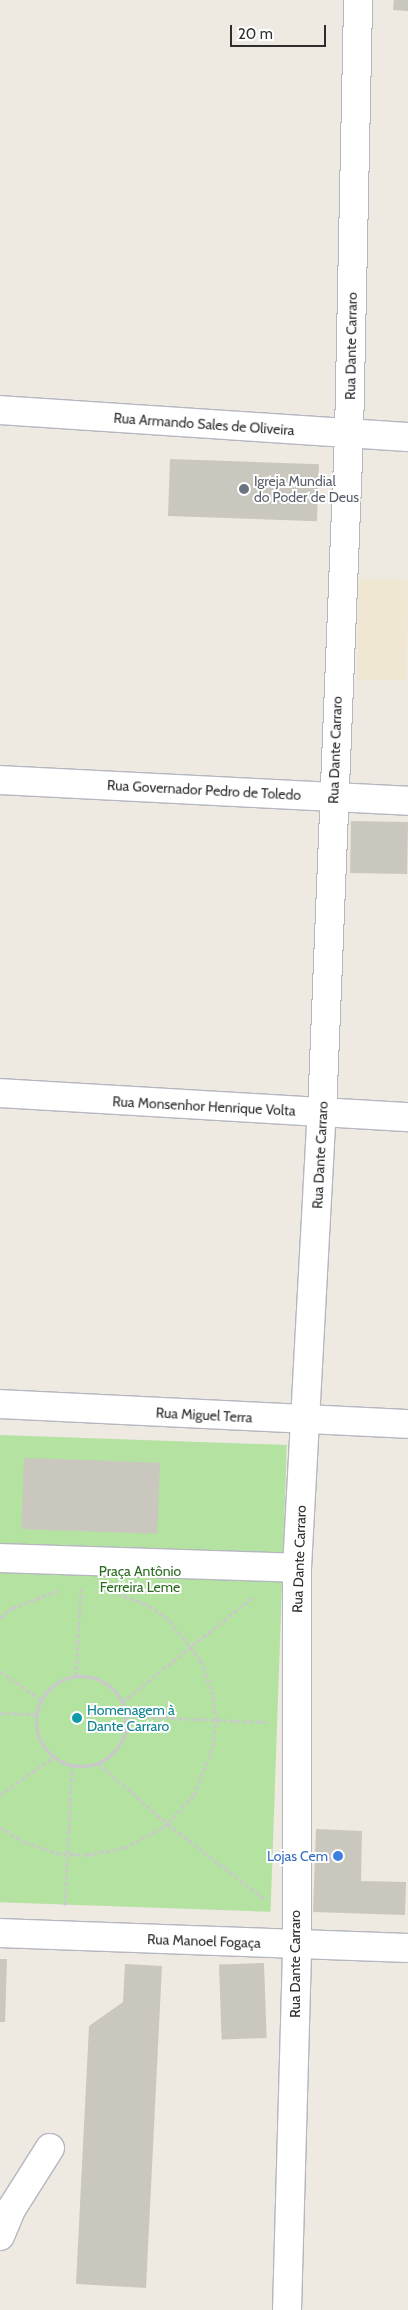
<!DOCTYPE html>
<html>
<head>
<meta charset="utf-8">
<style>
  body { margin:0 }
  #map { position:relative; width:408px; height:2310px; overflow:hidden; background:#eee9e1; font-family:Cabin,sans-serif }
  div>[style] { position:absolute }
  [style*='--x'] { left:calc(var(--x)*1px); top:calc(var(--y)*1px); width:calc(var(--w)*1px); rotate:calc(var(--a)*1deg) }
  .education>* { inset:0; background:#efe7d2; transform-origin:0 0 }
  .green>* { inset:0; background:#b3e2a1; transform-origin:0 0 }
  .building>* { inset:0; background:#cac7bf; transform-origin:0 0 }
  .path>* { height:3px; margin-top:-1.5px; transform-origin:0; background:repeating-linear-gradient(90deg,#c9c9c9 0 4px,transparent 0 6.5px) }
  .path>.ring { margin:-1.5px; padding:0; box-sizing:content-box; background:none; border:3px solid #c9c9c9; border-radius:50% }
  .roads { filter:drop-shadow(1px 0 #b4b6c0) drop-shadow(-1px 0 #b4b6c0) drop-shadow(0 1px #b4b6c0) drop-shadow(0 -1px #b4b6c0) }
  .minor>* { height:28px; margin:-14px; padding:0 14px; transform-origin:14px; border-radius:14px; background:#fff }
  .secondary>* { height:28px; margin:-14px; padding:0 14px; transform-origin:14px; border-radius:14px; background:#fff }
  .dots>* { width:14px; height:14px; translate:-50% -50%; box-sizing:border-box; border:2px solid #fff; border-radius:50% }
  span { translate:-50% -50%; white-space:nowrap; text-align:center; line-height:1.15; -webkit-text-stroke:4px #fff; paint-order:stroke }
  .street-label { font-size:14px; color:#2e2e2e }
  .worship-label { font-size:14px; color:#5b616d }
  .left { translate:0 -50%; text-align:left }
  .park-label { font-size:14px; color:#2a6a1e }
  .culture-label { font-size:14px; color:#0d838f }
  .shop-label { font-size:14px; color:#366cbe }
  .right { translate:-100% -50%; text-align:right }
  .scale { position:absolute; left:230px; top:25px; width:96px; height:22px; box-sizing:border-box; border:2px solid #2e2e2e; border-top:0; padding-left:6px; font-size:15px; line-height:18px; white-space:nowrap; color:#2e2e2e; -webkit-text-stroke:4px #fff; paint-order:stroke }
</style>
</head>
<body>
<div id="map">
  <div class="education">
    <i style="left:359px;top:579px;width:49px;height:101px;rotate:1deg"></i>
  </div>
  <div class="green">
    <i style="left:0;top:1435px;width:287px;height:467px;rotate:2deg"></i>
  </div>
  <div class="building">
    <i style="clip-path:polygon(394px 0,408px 0,408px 11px,393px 10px)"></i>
    <i style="left:170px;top:459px;width:149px;height:57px;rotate:2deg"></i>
    <i style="left:351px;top:821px;width:57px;height:52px;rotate:1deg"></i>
    <i style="left:24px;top:1458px;width:136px;height:71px;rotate:2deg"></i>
    <i style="clip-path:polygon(316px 1829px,362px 1831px,361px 1881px,406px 1882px,405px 1915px,313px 1912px)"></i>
    <i style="clip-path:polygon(0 1959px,7px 1959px,5px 2022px,0 2022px)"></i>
    <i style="left:264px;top:1963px;width:75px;height:45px;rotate:88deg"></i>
    <i style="clip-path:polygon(125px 1964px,162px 1966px,146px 2288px,76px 2284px,89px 2026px,123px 2002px)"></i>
  </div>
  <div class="path">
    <i style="--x:0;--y:1618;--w:16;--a:-40"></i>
    <i style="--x:12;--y:1608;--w:49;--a:-20.3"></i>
    <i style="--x:0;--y:1671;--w:50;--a:35.3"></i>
    <i style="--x:76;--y:1676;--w:87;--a:-86.7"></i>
    <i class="ring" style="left:36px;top:1676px;width:87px;height:87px"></i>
    <i style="--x:122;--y:1702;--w:168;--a:-38.7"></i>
    <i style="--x:0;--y:1713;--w:36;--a:2"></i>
    <i style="--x:126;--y:1716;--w:140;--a:2.5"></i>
    <i style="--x:98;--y:1763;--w:93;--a:41.1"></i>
    <i style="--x:168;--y:1824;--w:124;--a:37.8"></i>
    <i style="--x:0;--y:1795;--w:65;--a:-35.6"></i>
    <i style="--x:0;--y:1827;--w:29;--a:31"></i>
    <i style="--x:25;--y:1842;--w:34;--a:19"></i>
    <i style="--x:57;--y:1853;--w:30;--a:4"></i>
    <i style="--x:87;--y:1855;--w:38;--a:-11"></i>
    <i style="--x:124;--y:1848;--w:45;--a:-27.7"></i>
    <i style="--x:164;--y:1827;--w:44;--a:-46.8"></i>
    <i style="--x:194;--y:1795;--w:52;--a:-68.4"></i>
    <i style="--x:213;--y:1747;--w:27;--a:-84"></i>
    <i style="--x:216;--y:1720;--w:25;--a:-97"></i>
    <i style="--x:213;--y:1695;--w:37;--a:-109"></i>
    <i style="--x:201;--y:1660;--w:53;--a:-128.8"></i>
    <i style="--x:168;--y:1619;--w:27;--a:-146"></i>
    <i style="--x:146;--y:1604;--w:30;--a:-160"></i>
    <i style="--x:65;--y:1905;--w:140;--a:-87.1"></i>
  </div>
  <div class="roads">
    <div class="minor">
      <i style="--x:0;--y:410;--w:409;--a:3.8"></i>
      <i style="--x:0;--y:780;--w:409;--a:2.9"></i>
      <i style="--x:0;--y:1093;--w:409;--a:3.4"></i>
      <i style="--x:0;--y:1404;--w:408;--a:2.8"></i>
      <i style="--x:0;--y:1558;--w:297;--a:1.9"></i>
      <i style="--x:0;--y:2236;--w:30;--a:-67"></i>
      <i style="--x:12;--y:2208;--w:71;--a:-57.7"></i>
      <i style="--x:287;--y:2310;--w:366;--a:-88.4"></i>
      <i style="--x:297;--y:1944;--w:376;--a:-90"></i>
      <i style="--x:297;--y:1568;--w:456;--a:-86.9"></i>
      <i style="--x:322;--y:1113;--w:680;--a:-87.72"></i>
      <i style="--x:349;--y:434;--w:434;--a:-88.8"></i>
    </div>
    <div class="secondary">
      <i style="--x:0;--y:1933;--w:408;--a:2.1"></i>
    </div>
  </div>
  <div class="dots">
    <i style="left:244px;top:489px;background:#6b7280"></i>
    <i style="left:77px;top:1718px;background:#0f9aa8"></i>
    <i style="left:338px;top:1856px;background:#3f7fe0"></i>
  </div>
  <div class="street-label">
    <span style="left:351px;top:346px;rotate:-89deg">Rua Dante Carraro</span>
    <span style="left:204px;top:424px;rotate:4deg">Rua Armando Sales de Oliveira</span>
    <span style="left:335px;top:750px;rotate:-88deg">Rua Dante Carraro</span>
    <span style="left:204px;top:790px;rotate:3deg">Rua Governador Pedro de Toledo</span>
    <span style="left:204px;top:1106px;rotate:3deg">Rua Monsenhor Henrique Volta</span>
    <span style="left:320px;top:1155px;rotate:-87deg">Rua Dante Carraro</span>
    <span style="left:204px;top:1415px;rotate:3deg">Rua Miguel Terra</span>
    <span style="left:299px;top:1559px;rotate:-88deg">Rua Dante Carraro</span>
    <span style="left:204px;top:1941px;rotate:2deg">Rua Manoel Fogaça</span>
    <span style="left:295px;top:1964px;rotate:-90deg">Rua Dante Carraro</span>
  </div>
  <div class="worship-label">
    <span class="left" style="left:254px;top:489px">Igreja Mundial<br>do Poder de Deus</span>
  </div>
  <div class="park-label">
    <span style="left:140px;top:1579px">Praça Antônio<br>Ferreira Leme</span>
  </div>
  <div class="culture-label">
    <span class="left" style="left:87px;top:1718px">Homenagem à<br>Dante Carraro</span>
  </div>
  <div class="shop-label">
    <span class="right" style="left:328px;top:1856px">Lojas Cem</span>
  </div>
  <div class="scale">20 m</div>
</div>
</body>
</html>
